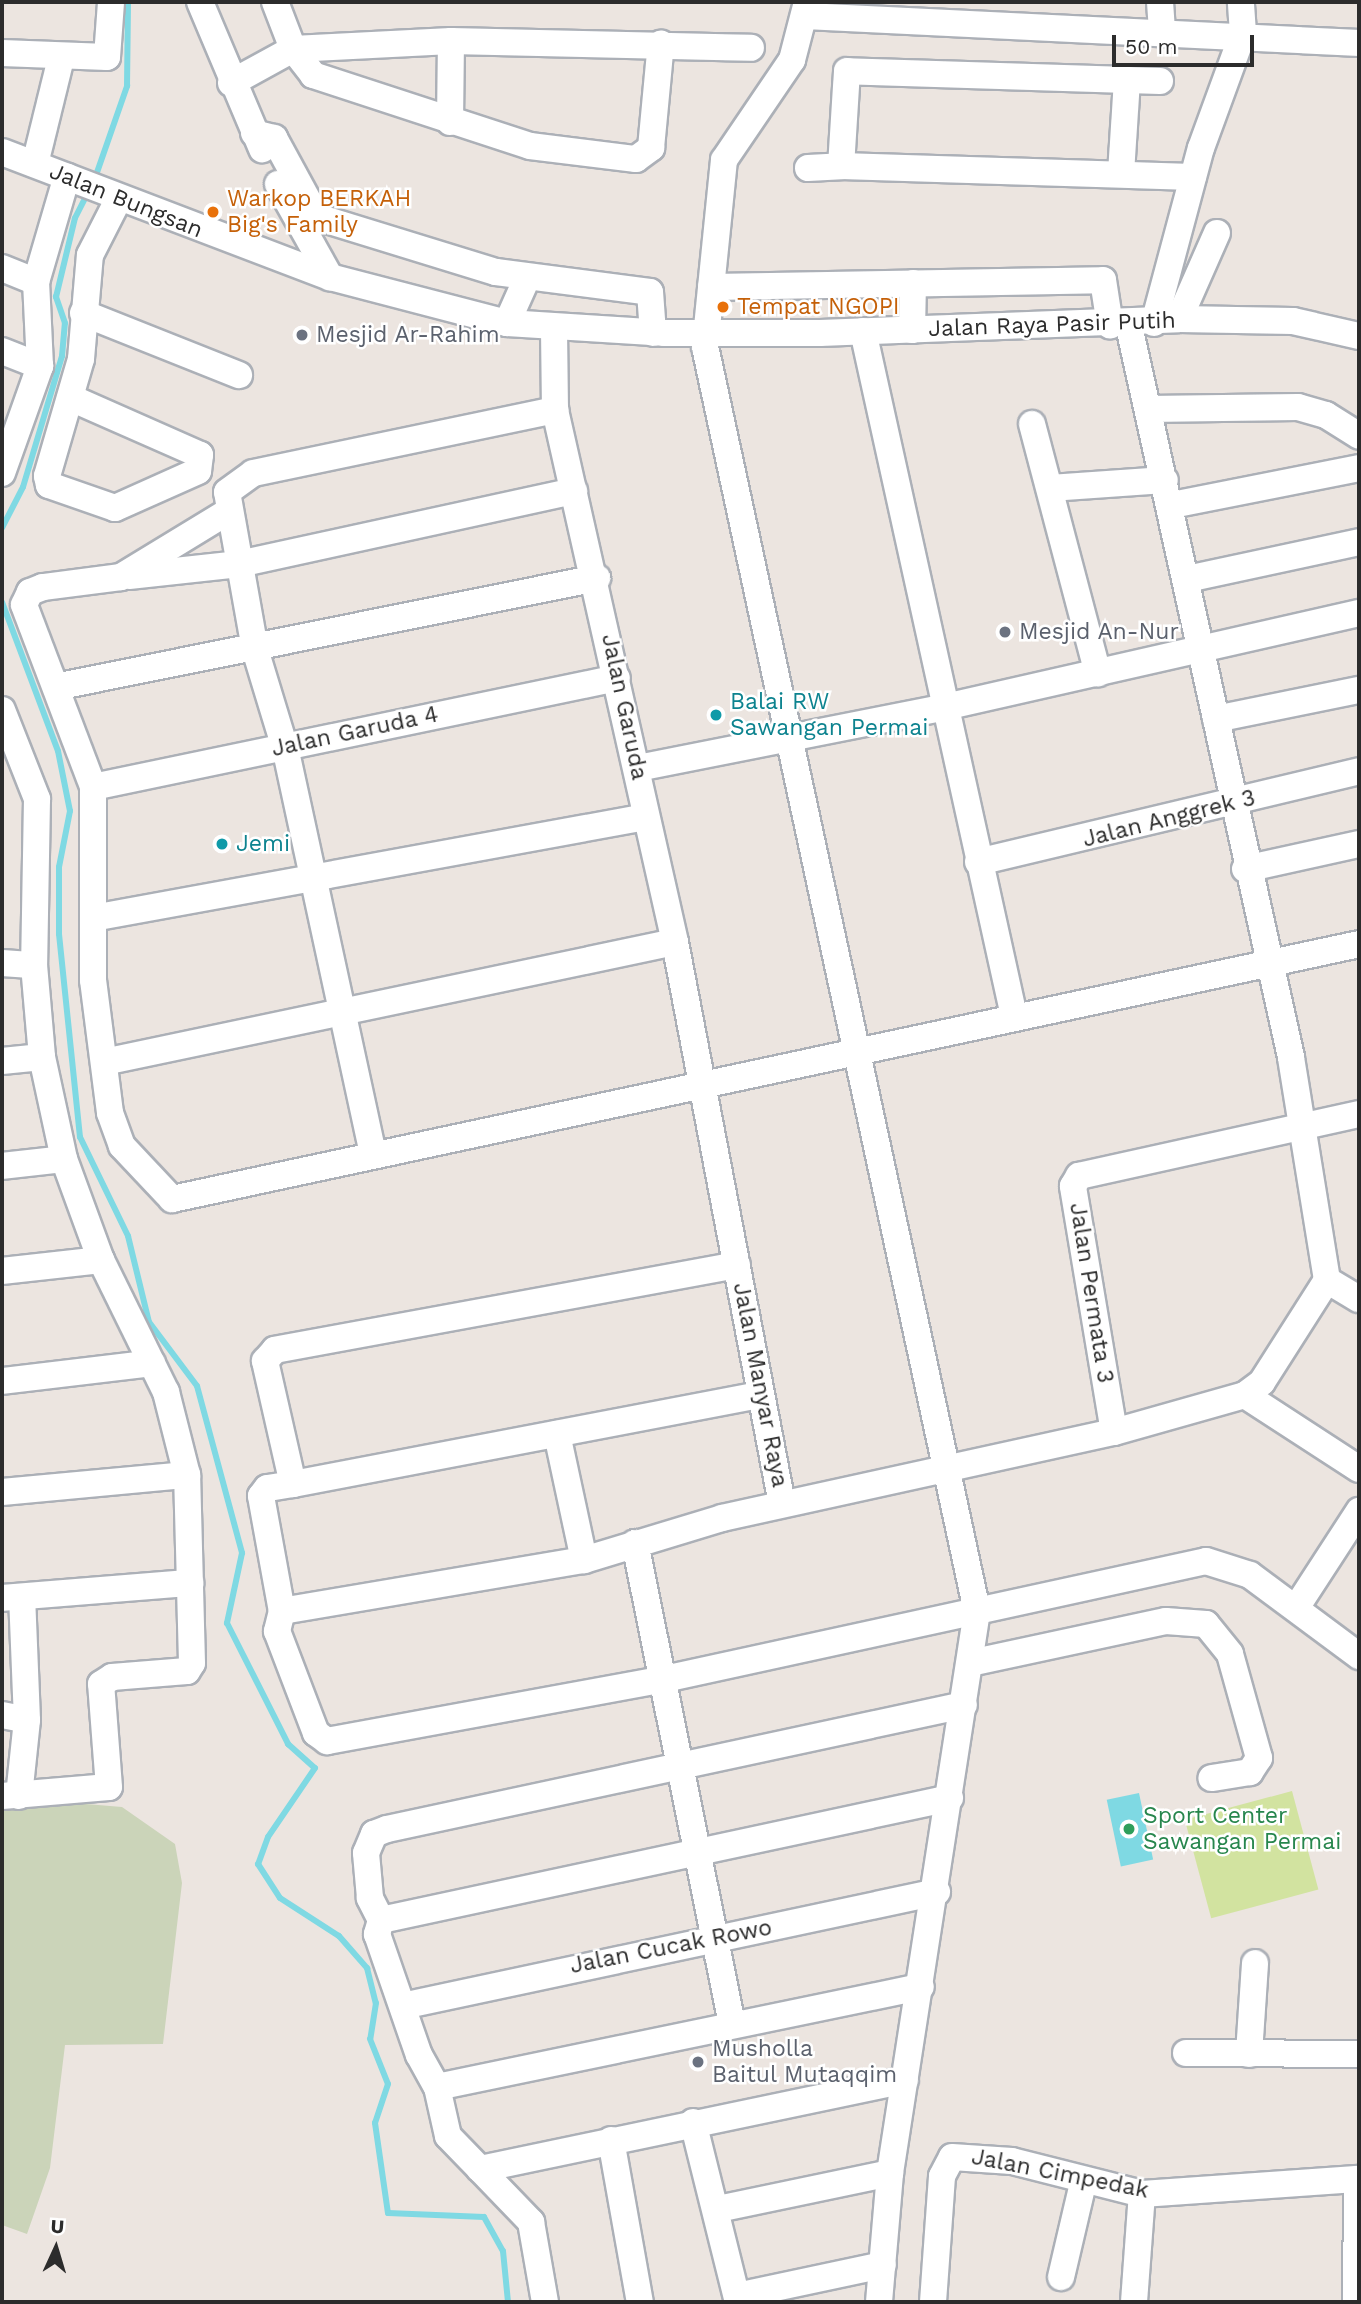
<!DOCTYPE html>
<html>
<head>
<meta charset="utf-8">
<style>
  body { margin:0 }
  #map { position:relative; width:1361px; height:2304px; overflow:hidden; background:#ece5e0; font-family:"Work Sans",sans-serif }
  div>[style] { position:absolute }
  [style*='--x'] { left:calc(var(--x)*1px); top:calc(var(--y)*1px); width:calc(var(--w)*1px); rotate:calc(var(--a)*1deg) }
  .cemetery>* { inset:0; background:#cbd4b9 }
  .pitch>* { inset:0; background:#d2e3a0; transform-origin:0 0 }
  .water>* { inset:0; background:#7fd9e3; transform-origin:0 0 }
  .stream>* { height:6px; margin:-3px; padding:0 3px; transform-origin:3px; border-radius:3px; background:#7fd9e3 }
  .roads { filter:drop-shadow(2px 0 #acb0b7) drop-shadow(-2px 0 #acb0b7) drop-shadow(0 2px #acb0b7) drop-shadow(0 -2px #acb0b7) }
  .minor>* { height:26px; margin:-13px; padding:0 13px; transform-origin:13px; border-radius:13px; background:#fff }
  .dots>* { width:19px; height:19px; translate:-50% -50%; box-sizing:border-box; border:4px solid #fff; border-radius:50% }
  span { translate:-50% -50%; white-space:nowrap; text-align:center; line-height:1.15; -webkit-text-stroke:5px #fff; paint-order:stroke }
  .food-label { font-size:23px; color:#c56008 }
  .left { translate:0 -50%; text-align:left }
  .street-label { font-size:23px; color:#2c2c2c }
  .worship-label { font-size:23px; color:#5b616d }
  .culture-label { font-size:23px; color:#0d838f }
  .leisure-label { font-size:23px; color:#27864d }
  .frame { position:absolute; inset:0; border:4px solid #2c2c2c; pointer-events:none }
  .north { position:absolute; left:21px; top:2213px; width:70px; height:70px; -webkit-text-stroke:5px #fff; paint-order:stroke; rotate:4deg; font-size:19px; font-weight:700; line-height:28px; text-align:center; color:#2c2c2c }
  .north::after { content:''; display:block; margin:auto; width:24px; height:32px; background:#2c2c2c; clip-path:polygon(50% 0,100% 100%,50% 72%,0 100%) }
  .scale { position:absolute; left:1112px; top:35px; width:142px; height:32px; box-sizing:border-box; border:4px solid #2c2c2c; border-top:0; padding-left:9px; font-size:21px; line-height:24px; white-space:nowrap; color:#2c2c2c; -webkit-text-stroke:5px #fff; paint-order:stroke }
</style>
</head>
<body>
<div id="map">
  <div class="cemetery">
    <i style="clip-path:polygon(2px 1797px,122px 1807px,175px 1844px,182px 1883px,163px 2044px,65px 2045px,50px 2168px,27px 2234px,2px 2225px)"></i>
  </div>
  <div class="pitch">
    <i style="left:1292px;top:1791px;width:102px;height:111px;rotate:75deg"></i>
  </div>
  <div class="water">
    <i style="left:1139px;top:1793px;width:68px;height:33px;rotate:78deg"></i>
  </div>
  <div class="stream">
    <i style="--x:94;--y:181;--w:101;--a:-70.8"></i>
    <i style="--x:127;--y:86;--w:84;--a:-89.3"></i>
    <i style="--x:2;--y:528;--w:46;--a:-62.9"></i>
    <i style="--x:23;--y:487;--w:137;--a:-73.4"></i>
    <i style="--x:62;--y:356;--w:33;--a:-85"></i>
    <i style="--x:65;--y:323;--w:28;--a:-109"></i>
    <i style="--x:56;--y:297;--w:81;--a:-76.5"></i>
    <i style="--x:75;--y:218;--w:31;--a:-63"></i>
    <i style="--x:2;--y:602;--w:159;--a:69.4"></i>
    <i style="--x:58;--y:751;--w:61;--a:78.7"></i>
    <i style="--x:70;--y:811;--w:57;--a:101.1"></i>
    <i style="--x:59;--y:867;--w:67;--a:90"></i>
    <i style="--x:59;--y:934;--w:204;--a:84.1"></i>
    <i style="--x:80;--y:1137;--w:110;--a:64.1"></i>
    <i style="--x:128;--y:1236;--w:89;--a:76.3"></i>
    <i style="--x:149;--y:1322;--w:80;--a:53.1"></i>
    <i style="--x:197;--y:1386;--w:173;--a:74.9"></i>
    <i style="--x:242;--y:1553;--w:72;--a:102.1"></i>
    <i style="--x:227;--y:1623;--w:136;--a:63.2"></i>
    <i style="--x:288;--y:1744;--w:36;--a:42"></i>
    <i style="--x:315;--y:1768;--w:83;--a:124.3"></i>
    <i style="--x:268;--y:1837;--w:29;--a:110"></i>
    <i style="--x:258;--y:1864;--w:40;--a:57.1"></i>
    <i style="--x:280;--y:1898;--w:70;--a:32.8"></i>
    <i style="--x:339;--y:1936;--w:43;--a:48.8"></i>
    <i style="--x:367;--y:1968;--w:36;--a:76"></i>
    <i style="--x:376;--y:2003;--w:36;--a:99"></i>
    <i style="--x:370;--y:2039;--w:48;--a:68.2"></i>
    <i style="--x:388;--y:2084;--w:41;--a:108.4"></i>
    <i style="--x:375;--y:2123;--w:91;--a:81.8"></i>
    <i style="--x:388;--y:2213;--w:96;--a:2.4"></i>
    <i style="--x:484;--y:2217;--w:39;--a:61"></i>
    <i style="--x:503;--y:2251;--w:51;--a:84.4"></i>
  </div>
  <div class="roads">
    <div class="minor">
      <i style="--x:200;--y:2;--w:160;--a:67.1"></i>
      <i style="--x:275;--y:2;--w:50;--a:69"></i>
      <i style="--x:293;--y:49;--w:33;--a:52"></i>
      <i style="--x:313;--y:75;--w:228;--a:18.1"></i>
      <i style="--x:530;--y:146;--w:107;--a:7"></i>
      <i style="--x:636;--y:159;--w:19;--a:-36"></i>
      <i style="--x:651;--y:148;--w:105;--a:-84.6"></i>
      <i style="--x:1160;--y:2;--w:29;--a:86"></i>
      <i style="--x:805;--y:16;--w:555;--a:2.79"></i>
      <i style="--x:2;--y:53;--w:105;--a:2.2"></i>
      <i style="--x:107;--y:57;--w:55;--a:-85.8"></i>
      <i style="--x:1160;--y:81;--w:313;--a:-178.2"></i>
      <i style="--x:847;--y:71;--w:95;--a:93.6"></i>
      <i style="--x:841;--y:166;--w:352;--a:1.8"></i>
      <i style="--x:231;--y:83;--w:71;--a:-28.7"></i>
      <i style="--x:293;--y:49;--w:158;--a:-2.9"></i>
      <i style="--x:451;--y:41;--w:300;--a:1.3"></i>
      <i style="--x:450;--y:122;--w:81;--a:-89.3"></i>
      <i style="--x:254;--y:133;--w:21;--a:14"></i>
      <i style="--x:274;--y:138;--w:90;--a:61.4"></i>
      <i style="--x:317;--y:217;--w:187;--a:17.1"></i>
      <i style="--x:496;--y:272;--w:155;--a:7.4"></i>
      <i style="--x:650;--y:292;--w:41;--a:85.8"></i>
      <i style="--x:2;--y:152;--w:351;--a:20.9"></i>
      <i style="--x:330;--y:277;--w:183;--a:14.6"></i>
      <i style="--x:507;--y:323;--w:157;--a:3.6"></i>
      <i style="--x:664;--y:333;--w:156;--a:0"></i>
      <i style="--x:820;--y:333;--w:359;--a:-2.2"></i>
      <i style="--x:1179;--y:319;--w:114;--a:1"></i>
      <i style="--x:1293;--y:321;--w:68;--a:12.8"></i>
      <i style="--x:35;--y:164;--w:109;--a:-76.2"></i>
      <i style="--x:808;--y:168;--w:33;--a:-3"></i>
      <i style="--x:1121;--y:173;--w:93;--a:-86.3"></i>
      <i style="--x:278;--y:184;--w:107;--a:60.8"></i>
      <i style="--x:2;--y:268;--w:37;--a:22"></i>
      <i style="--x:711;--y:287;--w:392;--a:-1"></i>
      <i style="--x:1103;--y:280;--w:46;--a:81.2"></i>
      <i style="--x:83;--y:313;--w:168;--a:21.7"></i>
      <i style="--x:1179;--y:319;--w:94;--a:-66.2"></i>
      <i style="--x:507;--y:323;--w:49;--a:-66"></i>
      <i style="--x:1154;--y:323;--w:181;--a:-75"></i>
      <i style="--x:1201;--y:148;--w:122;--a:-69.9"></i>
      <i style="--x:1243;--y:33;--w:31;--a:-94"></i>
      <i style="--x:554;--y:329;--w:81;--a:89.3"></i>
      <i style="--x:555;--y:410;--w:545;--a:77.29"></i>
      <i style="--x:675;--y:942;--w:572;--a:79.22"></i>
      <i style="--x:912;--y:330;--w:47;--a:-88.8"></i>
      <i style="--x:863;--y:331;--w:701;--a:77.57"></i>
      <i style="--x:2;--y:351;--w:41;--a:21.5"></i>
      <i style="--x:71;--y:398;--w:141;--a:23.8"></i>
      <i style="--x:200;--y:455;--w:16;--a:97"></i>
      <i style="--x:198;--y:471;--w:91;--a:156"></i>
      <i style="--x:115;--y:508;--w:70;--a:-160.8"></i>
      <i style="--x:49;--y:485;--w:9;--a:-103"></i>
      <i style="--x:47;--y:476;--w:122;--a:-73.8"></i>
      <i style="--x:81;--y:359;--w:104;--a:-85.1"></i>
      <i style="--x:90;--y:255;--w:62;--a:-63"></i>
      <i style="--x:1148;--y:409;--w:150;--a:-0.8"></i>
      <i style="--x:1298;--y:407;--w:29;--a:16"></i>
      <i style="--x:1326;--y:415;--w:39;--a:32"></i>
      <i style="--x:1032;--y:424;--w:258;--a:75.2"></i>
      <i style="--x:2;--y:473;--w:114;--a:-70.4"></i>
      <i style="--x:40;--y:366;--w:84;--a:-92.7"></i>
      <i style="--x:36;--y:282;--w:110;--a:-73.7"></i>
      <i style="--x:1050;--y:488;--w:115;--a:-4"></i>
      <i style="--x:1172;--y:505;--w:191;--a:-11.2"></i>
      <i style="--x:229;--y:511;--w:127;--a:148.6"></i>
      <i style="--x:121;--y:577;--w:79;--a:172.7"></i>
      <i style="--x:43;--y:587;--w:14;--a:159"></i>
      <i style="--x:30;--y:592;--w:14;--a:115"></i>
      <i style="--x:24;--y:605;--w:195;--a:69.2"></i>
      <i style="--x:93;--y:787;--w:193;--a:90"></i>
      <i style="--x:93;--y:980;--w:134;--a:82.7"></i>
      <i style="--x:110;--y:1113;--w:35;--a:70"></i>
      <i style="--x:122;--y:1146;--w:73;--a:46.7"></i>
      <i style="--x:172;--y:1199;--w:1214;--a:-12.12"></i>
      <i style="--x:129;--y:576;--w:111;--a:-6.2"></i>
      <i style="--x:239;--y:564;--w:343;--a:-12.3"></i>
      <i style="--x:1187;--y:579;--w:176;--a:-12.1"></i>
      <i style="--x:60;--y:686;--w:548;--a:-11.37"></i>
      <i style="--x:2;--y:710;--w:96;--a:68.5"></i>
      <i style="--x:37;--y:799;--w:166;--a:91"></i>
      <i style="--x:34;--y:965;--w:92;--a:85"></i>
      <i style="--x:42;--y:1057;--w:104;--a:77.8"></i>
      <i style="--x:64;--y:1159;--w:108;--a:69.9"></i>
      <i style="--x:101;--y:1260;--w:100;--a:173.7"></i>
      <i style="--x:1216;--y:719;--w:146;--a:-11.5"></i>
      <i style="--x:638;--y:768;--w:313;--a:-11.2"></i>
      <i style="--x:945;--y:707;--w:425;--a:-12.8"></i>
      <i style="--x:93;--y:787;--w:535;--a:-11.75"></i>
      <i style="--x:978;--y:862;--w:392;--a:-13.4"></i>
      <i style="--x:1245;--y:869;--w:117;--a:-12.4"></i>
      <i style="--x:93;--y:918;--w:562;--a:-10.35"></i>
      <i style="--x:2;--y:963;--w:32;--a:4"></i>
      <i style="--x:2;--y:1061;--w:40;--a:-5.7"></i>
      <i style="--x:104;--y:1062;--w:583;--a:-11.87"></i>
      <i style="--x:373;--y:1154;--w:415;--a:-102.2"></i>
      <i style="--x:285;--y:748;--w:103;--a:-106.9"></i>
      <i style="--x:255;--y:649;--w:159;--a:-100.1"></i>
      <i style="--x:227;--y:492;--w:32;--a:-36"></i>
      <i style="--x:253;--y:473;--w:309;--a:-11.8"></i>
      <i style="--x:2;--y:1166;--w:62;--a:-6.4"></i>
      <i style="--x:737;--y:1265;--w:470;--a:169.6"></i>
      <i style="--x:275;--y:1350;--w:15;--a:132"></i>
      <i style="--x:265;--y:1361;--w:126;--a:77.2"></i>
      <i style="--x:293;--y:1484;--w:476;--a:-10.8"></i>
      <i style="--x:1327;--y:1280;--w:37;--a:31"></i>
      <i style="--x:2;--y:1381;--w:151;--a:-6.8"></i>
      <i style="--x:1245;--y:1395;--w:136;--a:33"></i>
      <i style="--x:1114;--y:1432;--w:249;--a:-99.5"></i>
      <i style="--x:1073;--y:1186;--w:12;--a:-59"></i>
      <i style="--x:1079;--y:1176;--w:287;--a:-12.5"></i>
      <i style="--x:557;--y:1434;--w:129;--a:77.9"></i>
      <i style="--x:293;--y:1484;--w:26;--a:171"></i>
      <i style="--x:267;--y:1488;--w:10;--a:127"></i>
      <i style="--x:261;--y:1496;--w:117;--a:79.7"></i>
      <i style="--x:282;--y:1611;--w:21;--a:104"></i>
      <i style="--x:277;--y:1631;--w:109;--a:69.1"></i>
      <i style="--x:316;--y:1733;--w:14;--a:36"></i>
      <i style="--x:327;--y:1741;--w:339;--a:-10.4"></i>
      <i style="--x:660;--y:1680;--w:324;--a:-12.3"></i>
      <i style="--x:977;--y:1611;--w:1293;--a:-102.14"></i>
      <i style="--x:705;--y:347;--w:188;--a:-84.2"></i>
      <i style="--x:724;--y:160;--w:121;--a:-55.8"></i>
      <i style="--x:792;--y:60;--w:60;--a:-75.5"></i>
      <i style="--x:2;--y:1492;--w:186;--a:-5.3"></i>
      <i style="--x:635;--y:1543;--w:491;--a:78.6"></i>
      <i style="--x:2;--y:1598;--w:189;--a:-4.6"></i>
      <i style="--x:1296;--y:1608;--w:116;--a:-57"></i>
      <i style="--x:282;--y:1611;--w:306;--a:-9.6"></i>
      <i style="--x:584;--y:1560;--w:144;--a:-16.9"></i>
      <i style="--x:722;--y:1518;--w:401;--a:-12.4"></i>
      <i style="--x:1114;--y:1432;--w:136;--a:-15.8"></i>
      <i style="--x:1245;--y:1395;--w:21;--a:-37"></i>
      <i style="--x:1262;--y:1382;--w:121;--a:-57.5"></i>
      <i style="--x:1327;--y:1280;--w:226;--a:-99.2"></i>
      <i style="--x:1291;--y:1057;--w:749;--a:-102.5"></i>
      <i style="--x:970;--y:1663;--w:200;--a:-12.1"></i>
      <i style="--x:1166;--y:1621;--w:40;--a:4.3"></i>
      <i style="--x:1206;--y:1624;--w:38;--a:51"></i>
      <i style="--x:1230;--y:1654;--w:108;--a:74.4"></i>
      <i style="--x:1259;--y:1758;--w:17;--a:123"></i>
      <i style="--x:1250;--y:1772;--w:39;--a:171"></i>
      <i style="--x:2;--y:1715;--w:25;--a:11"></i>
      <i style="--x:2;--y:1796;--w:107;--a:-4.8"></i>
      <i style="--x:109;--y:1787;--w:103;--a:-94.4"></i>
      <i style="--x:101;--y:1684;--w:13;--a:-32"></i>
      <i style="--x:112;--y:1677;--w:75;--a:-4.6"></i>
      <i style="--x:187;--y:1671;--w:9;--a:-58"></i>
      <i style="--x:192;--y:1663;--w:188;--a:-91.5"></i>
      <i style="--x:187;--y:1475;--w:86;--a:-104.2"></i>
      <i style="--x:166;--y:1392;--w:147;--a:-116.2"></i>
      <i style="--x:19;--y:1796;--w:76;--a:-84"></i>
      <i style="--x:27;--y:1720;--w:123;--a:-92.3"></i>
      <i style="--x:381;--y:1920;--w:15;--a:106"></i>
      <i style="--x:377;--y:1934;--w:128;--a:70.9"></i>
      <i style="--x:419;--y:2055;--w:37;--a:61"></i>
      <i style="--x:437;--y:2087;--w:50;--a:77.3"></i>
      <i style="--x:448;--y:2136;--w:46;--a:45.9"></i>
      <i style="--x:480;--y:2169;--w:434;--a:-11.8"></i>
      <i style="--x:381;--y:1920;--w:25;--a:-117"></i>
      <i style="--x:370;--y:1898;--w:45;--a:-95.1"></i>
      <i style="--x:366;--y:1853;--w:21;--a:-67"></i>
      <i style="--x:374;--y:1834;--w:14;--a:-21"></i>
      <i style="--x:387;--y:1829;--w:590;--a:-12.13"></i>
      <i style="--x:381;--y:1920;--w:582;--a:-12.1"></i>
      <i style="--x:407;--y:2005;--w:542;--a:-12.04"></i>
      <i style="--x:1186;--y:2053;--w:173;--a:0.3"></i>
      <i style="--x:1249;--y:2054;--w:91;--a:-86.2"></i>
      <i style="--x:437;--y:2087;--w:494;--a:-11.7"></i>
      <i style="--x:693;--y:2122;--w:186;--a:76"></i>
      <i style="--x:611;--y:2140;--w:165;--a:79.9"></i>
      <i style="--x:480;--y:2169;--w:74;--a:46.1"></i>
      <i style="--x:531;--y:2222;--w:81;--a:80.1"></i>
      <i style="--x:718;--y:2209;--w:176;--a:-11.8"></i>
      <i style="--x:1061;--y:2277;--w:97;--a:-76.8"></i>
      <i style="--x:737;--y:2296;--w:149;--a:-12"></i>
      <i style="--x:879;--y:2302;--w:129;--a:-85.1"></i>
      <i style="--x:890;--y:2173;--w:569;--a:-81.2"></i>
      <i style="--x:977;--y:1611;--w:234;--a:-12.3"></i>
      <i style="--x:1206;--y:1561;--w:46;--a:17.7"></i>
      <i style="--x:1250;--y:1575;--w:136;--a:36.6"></i>
      <i style="--x:933;--y:2302;--w:126;--a:-85.9"></i>
      <i style="--x:942;--y:2176;--w:21;--a:-62"></i>
      <i style="--x:952;--y:2157;--w:60;--a:3.8"></i>
      <i style="--x:1012;--y:2161;--w:134;--a:14.2"></i>
      <i style="--x:1142;--y:2194;--w:218;--a:-4"></i>
      <i style="--x:1134;--y:2302;--w:108;--a:-85.8"></i>
      <i style="--x:1356;--y:2302;--w:123;--a:-89.5"></i>
    </div>
  </div>
  <div class="dots">
    <i style="left:213px;top:212px;background:#e8710a"></i>
    <i style="left:723px;top:307px;background:#e8710a"></i>
    <i style="left:302px;top:335px;background:#6b7280"></i>
    <i style="left:1005px;top:632px;background:#6b7280"></i>
    <i style="left:716px;top:715px;background:#0f9aa8"></i>
    <i style="left:222px;top:844px;background:#0f9aa8"></i>
    <i style="left:1129px;top:1829px;background:#2e9e5b"></i>
    <i style="left:698px;top:2062px;background:#6b7280"></i>
  </div>
  <div class="food-label">
    <span class="left" style="left:227px;top:212px">Warkop BERKAH<br>Big's Family</span>
    <span class="left" style="left:737px;top:307px">Tempat NGOPI</span>
  </div>
  <div class="street-label">
    <span style="left:126px;top:201px;rotate:22deg">Jalan Bungsan</span>
    <span style="left:1052px;top:325px;rotate:-2deg">Jalan Raya Pasir Putih</span>
    <span style="left:624px;top:707px;rotate:78deg">Jalan Garuda</span>
    <span style="left:355px;top:732px;rotate:-12deg">Jalan Garuda 4</span>
    <span style="left:1169px;top:819px;rotate:-14deg">Jalan Anggrek 3</span>
    <span style="left:1091px;top:1293px;rotate:81deg">Jalan Permata 3</span>
    <span style="left:760px;top:1385px;rotate:79deg">Jalan Manyar Raya</span>
    <span style="left:671px;top:1947px;rotate:-11deg">Jalan Cucak Rowo</span>
    <span style="left:1060px;top:2174px;rotate:11deg">Jalan Cimpedak</span>
  </div>
  <div class="worship-label">
    <span class="left" style="left:316px;top:335px">Mesjid Ar-Rahim</span>
    <span class="left" style="left:1019px;top:632px">Mesjid An-Nur</span>
    <span class="left" style="left:712px;top:2062px">Musholla<br>Baitul Mutaqqim</span>
  </div>
  <div class="culture-label">
    <span class="left" style="left:730px;top:715px">Balai RW<br>Sawangan Permai</span>
    <span class="left" style="left:236px;top:844px">Jemi</span>
  </div>
  <div class="leisure-label">
    <span class="left" style="left:1143px;top:1829px">Sport Center<br>Sawangan Permai</span>
  </div>
  <div class="frame"></div>
  <div class="north">U</div>
  <div class="scale">50 m</div>
</div>
</body>
</html>
